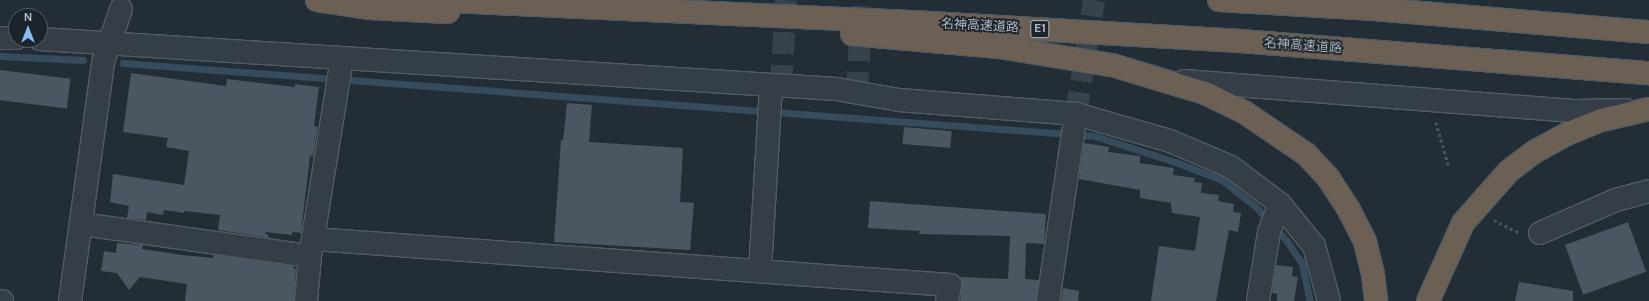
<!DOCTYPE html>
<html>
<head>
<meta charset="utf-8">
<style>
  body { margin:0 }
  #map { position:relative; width:1649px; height:301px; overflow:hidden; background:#222d36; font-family:"DM Sans","Noto Sans JP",sans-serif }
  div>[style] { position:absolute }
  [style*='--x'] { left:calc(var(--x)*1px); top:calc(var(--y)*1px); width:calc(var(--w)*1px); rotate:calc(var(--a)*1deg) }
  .stream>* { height:7px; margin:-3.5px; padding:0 3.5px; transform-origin:3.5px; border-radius:3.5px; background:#364b5c }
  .building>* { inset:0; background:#4a5762; transform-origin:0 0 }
  .minor-tunnel>* { height:22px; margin-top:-11px; transform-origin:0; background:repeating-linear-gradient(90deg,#37424b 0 22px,transparent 0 33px) }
  .path>* { height:2.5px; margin-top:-1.25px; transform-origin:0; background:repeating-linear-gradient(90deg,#455858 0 3px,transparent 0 6px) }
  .roads { filter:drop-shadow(1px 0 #535c64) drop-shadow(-1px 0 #535c64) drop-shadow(0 1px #535c64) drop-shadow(0 -1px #535c64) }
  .minor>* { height:22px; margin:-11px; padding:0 11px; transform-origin:11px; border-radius:11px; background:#353e47 }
  .highway>* { height:22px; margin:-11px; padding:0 11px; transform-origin:11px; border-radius:11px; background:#6c5f53 }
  span { translate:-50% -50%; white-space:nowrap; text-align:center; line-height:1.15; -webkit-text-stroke:3.5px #1b232b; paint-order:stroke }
  .shield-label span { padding:1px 3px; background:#1b232b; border:1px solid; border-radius:3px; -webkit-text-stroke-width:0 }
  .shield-label { font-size:12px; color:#b0b9c3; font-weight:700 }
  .street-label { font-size:13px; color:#b0b9c3 }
  .north { position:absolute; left:8px; top:8px; width:40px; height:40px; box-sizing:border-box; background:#1b232b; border:1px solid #575f68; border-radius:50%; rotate:0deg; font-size:11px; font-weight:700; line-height:16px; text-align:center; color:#b0b9c3 }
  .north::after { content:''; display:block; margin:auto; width:14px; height:18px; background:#89bcef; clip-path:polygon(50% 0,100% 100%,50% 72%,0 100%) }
</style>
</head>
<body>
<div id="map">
  <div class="stream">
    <i style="--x:0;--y:56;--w:83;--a:2.8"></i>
    <i style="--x:123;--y:63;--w:975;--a:4.3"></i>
    <i style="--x:1095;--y:136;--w:87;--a:18"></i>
    <i style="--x:1178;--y:163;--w:47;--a:21.1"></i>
    <i style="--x:1222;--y:180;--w:43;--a:38.5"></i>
    <i style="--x:1256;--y:207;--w:45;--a:47.7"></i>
    <i style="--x:1286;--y:240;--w:29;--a:56"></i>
    <i style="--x:1302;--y:264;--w:38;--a:78"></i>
  </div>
  <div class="building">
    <i style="left:0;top:70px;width:71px;height:30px;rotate:7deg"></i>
    <i style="clip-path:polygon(131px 73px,226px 86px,227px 79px,295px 87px,295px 84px,319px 87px,314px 126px,318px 127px,313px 157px,310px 156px,301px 233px,292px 232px,292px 235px,265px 232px,270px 238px,218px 230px,220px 215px,184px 211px,184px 213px,164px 210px,163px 215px,147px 212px,146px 220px,127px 218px,129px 206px,110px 202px,113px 174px,184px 185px,189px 151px,166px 147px,168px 138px,123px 132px)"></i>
    <i style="clip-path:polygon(567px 103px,592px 105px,589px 142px,683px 148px,680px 202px,694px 203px,690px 250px,554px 242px,561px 140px,563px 140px)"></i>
    <i style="left:904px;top:127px;width:48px;height:17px;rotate:5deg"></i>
    <i style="clip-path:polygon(1084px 143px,1109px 147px,1108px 152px,1140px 156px,1140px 163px,1174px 168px,1173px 175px,1195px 178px,1194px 182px,1202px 183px,1201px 193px,1219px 195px,1218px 201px,1234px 204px,1233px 212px,1241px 213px,1238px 232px,1229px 230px,1216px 301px,1151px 301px,1159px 246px,1195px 251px,1200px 217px,1172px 213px,1171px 203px,1140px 198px,1140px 190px,1079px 179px)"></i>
    <i style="clip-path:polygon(870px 201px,1046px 214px,1044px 244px,1026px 243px,1025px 279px,1039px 280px,1036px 301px,960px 301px,962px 287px,960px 277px,1008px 279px,1010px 236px,919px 234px,920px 231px,868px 228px)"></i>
    <i style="left:1628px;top:222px;width:53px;height:67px;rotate:70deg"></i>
    <i style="clip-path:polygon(117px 243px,143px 245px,142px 249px,182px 255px,213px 258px,214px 255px,293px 266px,296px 270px,294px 301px,185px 301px,187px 284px,140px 277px,129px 290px,117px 273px,101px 271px,104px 251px,116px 253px)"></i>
    <i style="clip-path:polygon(1276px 265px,1293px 267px,1292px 276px,1298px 277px,1294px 301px,1277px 301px,1277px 294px,1272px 293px)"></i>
    <i style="clip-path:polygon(1519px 282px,1573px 291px,1573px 301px,1515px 301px)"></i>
    <i style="clip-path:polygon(1063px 288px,1079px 291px,1078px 301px,1061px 301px)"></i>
  </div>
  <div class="minor-tunnel">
    <i style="--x:781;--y:87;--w:87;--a:-86.7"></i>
    <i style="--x:857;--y:94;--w:94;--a:-87"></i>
    <i style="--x:1076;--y:114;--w:115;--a:-81"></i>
  </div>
  <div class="path">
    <i style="--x:1436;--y:122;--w:47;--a:73.9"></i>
    <i style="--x:1494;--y:220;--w:28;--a:27"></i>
  </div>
  <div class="roads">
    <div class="minor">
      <i style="--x:0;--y:38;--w:16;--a:0"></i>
      <i style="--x:40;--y:39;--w:798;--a:3.59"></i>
      <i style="--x:836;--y:89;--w:64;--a:9.9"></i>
      <i style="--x:899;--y:100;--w:178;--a:4.5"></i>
      <i style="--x:1076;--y:114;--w:98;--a:16"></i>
      <i style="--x:1170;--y:141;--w:66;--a:23.1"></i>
      <i style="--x:1231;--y:167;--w:61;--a:37.1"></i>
      <i style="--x:1280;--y:204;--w:54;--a:51"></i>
      <i style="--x:1314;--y:246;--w:57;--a:74.7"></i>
      <i style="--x:1184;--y:81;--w:391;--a:4.4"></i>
      <i style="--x:1574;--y:111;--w:52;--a:-1.1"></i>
      <i style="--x:81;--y:224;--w:231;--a:8"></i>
      <i style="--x:1540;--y:233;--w:83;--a:-23.5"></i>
      <i style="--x:1616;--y:200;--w:34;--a:-15"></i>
      <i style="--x:314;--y:239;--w:638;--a:4.14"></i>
      <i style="--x:950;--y:285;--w:16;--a:101"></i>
      <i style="--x:760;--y:271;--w:184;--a:-86.6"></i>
      <i style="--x:0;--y:301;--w:2;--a:0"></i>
      <i style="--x:70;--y:301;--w:241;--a:-82.1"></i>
      <i style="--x:103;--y:62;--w:56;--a:-71.2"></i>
      <i style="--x:306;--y:301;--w:45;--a:-84.9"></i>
      <i style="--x:310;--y:256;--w:200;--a:-80.8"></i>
      <i style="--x:1048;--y:301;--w:189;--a:-81.5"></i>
      <i style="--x:1258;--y:301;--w:70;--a:-80.9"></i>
      <i style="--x:1269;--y:232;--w:30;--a:-69"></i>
    </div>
    <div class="highway">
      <i style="--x:317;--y:0;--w:54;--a:8.6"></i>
      <i style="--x:370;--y:8;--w:78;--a:2.9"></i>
      <i style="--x:430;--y:0;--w:501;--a:2.63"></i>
      <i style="--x:930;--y:23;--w:311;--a:3.3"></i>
      <i style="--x:1240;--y:41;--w:410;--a:4.5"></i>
      <i style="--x:1219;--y:0;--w:155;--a:3.3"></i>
      <i style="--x:1374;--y:9;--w:276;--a:4.8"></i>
      <i style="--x:852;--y:34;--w:148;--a:5.1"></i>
      <i style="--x:999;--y:47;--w:114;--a:9.1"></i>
      <i style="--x:1112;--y:65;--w:97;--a:16.8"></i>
      <i style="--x:1205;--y:93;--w:43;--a:26"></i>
      <i style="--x:1244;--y:112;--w:75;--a:34.1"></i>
      <i style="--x:1306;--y:154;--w:34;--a:47"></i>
      <i style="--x:1329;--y:179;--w:37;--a:57"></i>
      <i style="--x:1349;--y:210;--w:36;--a:63"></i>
      <i style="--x:1365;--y:242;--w:34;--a:76"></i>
      <i style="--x:1373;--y:275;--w:26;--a:83"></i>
      <i style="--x:1428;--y:301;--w:85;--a:-65.8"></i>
      <i style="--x:1463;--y:223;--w:69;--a:-48.5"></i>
      <i style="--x:1509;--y:171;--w:34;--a:-37"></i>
      <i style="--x:1536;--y:151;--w:38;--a:-29"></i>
      <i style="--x:1569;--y:133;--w:35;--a:-22"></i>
      <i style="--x:1602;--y:120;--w:48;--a:-13.2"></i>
    </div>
  </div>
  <div class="shield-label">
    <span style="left:1040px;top:29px">E1</span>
  </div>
  <div class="street-label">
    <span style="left:980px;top:26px;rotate:3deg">名神高速道路</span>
    <span style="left:1303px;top:46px;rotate:4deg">名神高速道路</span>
  </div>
  <div class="north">N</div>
</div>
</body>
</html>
